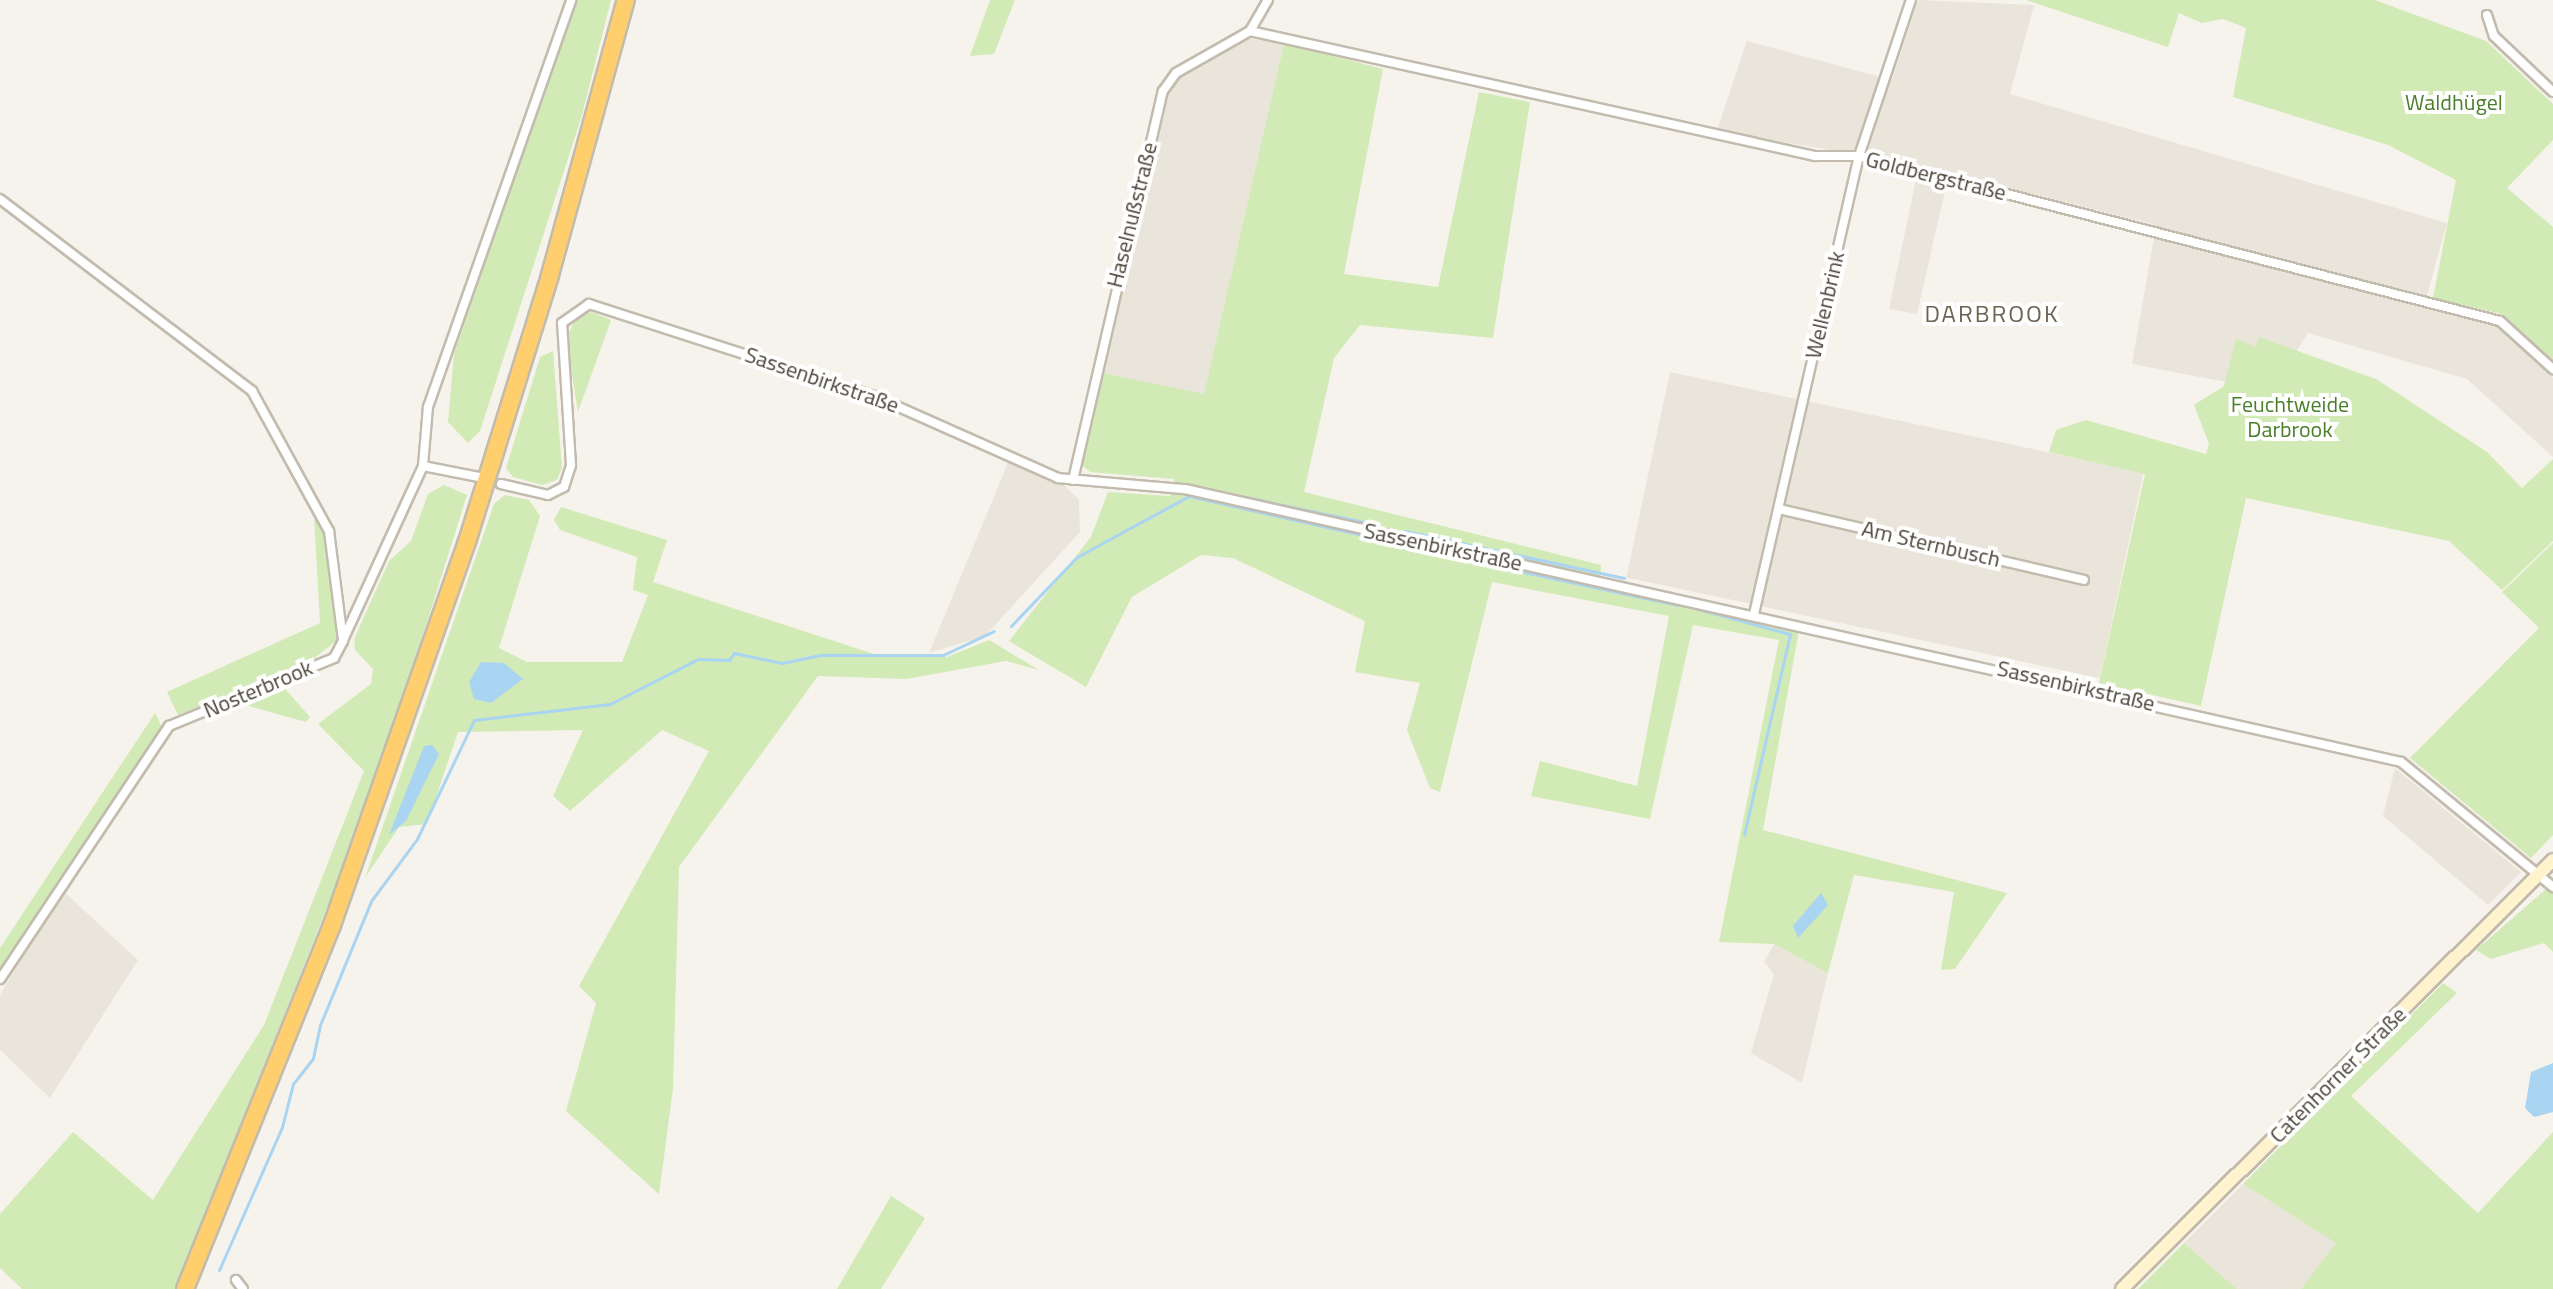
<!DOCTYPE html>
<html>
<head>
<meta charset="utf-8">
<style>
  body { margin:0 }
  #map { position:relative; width:2553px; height:1289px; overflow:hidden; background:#f6f3ec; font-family:"Titillium Web",sans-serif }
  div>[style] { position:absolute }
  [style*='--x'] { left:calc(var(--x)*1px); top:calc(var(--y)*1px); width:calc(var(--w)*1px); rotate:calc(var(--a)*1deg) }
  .residential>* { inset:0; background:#eae5da; transform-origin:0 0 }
  .green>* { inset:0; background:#d2eab5 }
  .water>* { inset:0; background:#a9d4f2 }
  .stream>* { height:3px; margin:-1.5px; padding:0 1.5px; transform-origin:1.5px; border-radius:1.5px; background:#a9d4f2 }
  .roads { filter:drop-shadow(2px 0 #c2bbae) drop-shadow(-2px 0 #c2bbae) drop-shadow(0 2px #c2bbae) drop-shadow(0 -2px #c2bbae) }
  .street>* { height:8px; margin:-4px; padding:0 4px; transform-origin:4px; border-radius:4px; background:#fff }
  .secondary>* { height:12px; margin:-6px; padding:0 6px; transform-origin:6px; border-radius:6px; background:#fff3cd }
  .highway>* { height:16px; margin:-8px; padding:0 8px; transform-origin:8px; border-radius:8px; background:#ffcf6e }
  span { translate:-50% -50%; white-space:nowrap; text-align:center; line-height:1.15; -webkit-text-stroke:8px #fff; paint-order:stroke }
  .park-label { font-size:22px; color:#4a7f2a }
  .street-label { font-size:22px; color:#4b4439 }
  .neighbourhood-label { font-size:24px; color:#6e6250; letter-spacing:2px }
</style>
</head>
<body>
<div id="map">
  <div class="residential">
    <i style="clip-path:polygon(1918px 0,2034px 5px,2010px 94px,2447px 223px,2424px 306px,2496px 326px,2553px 378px,2553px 457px,2467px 379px,2308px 333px,2288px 364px,2226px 382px,2132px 364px,2156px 225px,1949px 173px,1917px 314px,1889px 309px,1919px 165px,1717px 131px,1747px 41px,1892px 80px)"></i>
    <i style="clip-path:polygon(1250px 39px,1284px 43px,1204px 395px,1098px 372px,1169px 93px,1180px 76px,1226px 46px)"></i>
    <i style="left:1670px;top:372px;width:484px;height:210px;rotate:12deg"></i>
    <i style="clip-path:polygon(1010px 458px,1063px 484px,1079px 500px,1080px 532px,985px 636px,929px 653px)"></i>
    <i style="clip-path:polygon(2395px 768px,2521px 872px,2488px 905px,2383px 816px)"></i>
    <i style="clip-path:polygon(63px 891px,138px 960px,50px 1098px,0 1050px,0 995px)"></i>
    <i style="clip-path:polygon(1774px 944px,1828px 973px,1802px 1083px,1751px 1053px,1774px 974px,1764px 962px)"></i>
    <i style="clip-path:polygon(2243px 1184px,2337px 1243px,2301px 1289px,2237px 1289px,2184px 1243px)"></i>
  </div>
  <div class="green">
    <i style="clip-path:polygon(575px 0,611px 0,582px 115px,480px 431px,468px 443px,448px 422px,454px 354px)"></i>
    <i style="clip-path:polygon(990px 0,1015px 0,994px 54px,970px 56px)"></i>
    <i style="clip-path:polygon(2026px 0,2375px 0,2486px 41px,2553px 104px,2553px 140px,2507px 188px,2553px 227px,2553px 360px,2502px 314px,2433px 298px,2456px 180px,2388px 145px,2233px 97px,2246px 28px,2223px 19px,2202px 23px,2179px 13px,2168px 47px)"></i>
    <i style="clip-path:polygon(1284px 43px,1383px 69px,1344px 274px,1438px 287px,1479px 92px,1530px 102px,1493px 338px,1360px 325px,1334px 358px,1304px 492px,1601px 565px,1600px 588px,1799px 630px,1763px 830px,2007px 893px,1955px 969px,1941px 970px,1954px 892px,1854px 875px,1828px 973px,1774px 944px,1719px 942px,1779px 640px,1693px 625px,1650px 819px,1531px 796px,1540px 761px,1637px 786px,1669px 616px,1492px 582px,1440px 792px,1430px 788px,1407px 730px,1420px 683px,1355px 672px,1365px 621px,1233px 558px,1201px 555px,1132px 597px,1086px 687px,1009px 641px,1091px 537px,1108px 492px,1170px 496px,1174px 479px,1090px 472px,1080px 463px,1098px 372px,1204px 394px)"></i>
    <i style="clip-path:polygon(592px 312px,611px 320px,578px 412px,566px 338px,578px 315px)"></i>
    <i style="clip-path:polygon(2259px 337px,2376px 379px,2487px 452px,2522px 488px,2553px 459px,2553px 541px,2502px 590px,2449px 541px,2246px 498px,2201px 706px,2099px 683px,2145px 474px,2049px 452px,2056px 430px,2086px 420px,2206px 454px,2209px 444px,2194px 405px,2224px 386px,2236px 339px,2256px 347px)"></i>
    <i style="clip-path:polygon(553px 351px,562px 468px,557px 480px,542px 485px,513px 477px,506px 468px,540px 357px)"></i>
    <i style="clip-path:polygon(444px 485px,467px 495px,376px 784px,175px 1289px,22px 1289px,0 1268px,0 1214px,73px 1132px,153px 1200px,264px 1025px,364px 771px,318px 724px,371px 684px,373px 669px,355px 650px,354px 639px,389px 561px,411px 541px,428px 494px)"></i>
    <i style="clip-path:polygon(505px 495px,529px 500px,540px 516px,499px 648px,527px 662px,622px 662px,648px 595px,633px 590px,637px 557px,560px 530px,554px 520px,561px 507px,667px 540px,653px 582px,877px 655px,947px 657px,989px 640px,1039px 670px,1006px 661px,906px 679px,818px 676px,679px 867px,673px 1089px,659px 1194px,566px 1111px,596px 1003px,579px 986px,709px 751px,662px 730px,570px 811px,553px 796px,583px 730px,458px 732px,427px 824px,399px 827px,365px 878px,494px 504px)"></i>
    <i style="clip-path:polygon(314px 516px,323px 529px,341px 631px,336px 641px,312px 660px,178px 715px,167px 692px,320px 623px)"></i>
    <i style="clip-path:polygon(2553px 543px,2553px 835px,2531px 858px,2410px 758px,2539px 628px,2502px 592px)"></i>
    <i style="clip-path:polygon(280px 683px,310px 717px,306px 722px,234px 702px)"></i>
    <i style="clip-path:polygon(155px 713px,162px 727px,0 971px,0 948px)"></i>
    <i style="clip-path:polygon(2553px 883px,2553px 952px,2544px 943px,2491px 959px,2476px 950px)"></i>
    <i style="clip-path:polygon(2443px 983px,2457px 993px,2351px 1096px,2478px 1213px,2553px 1132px,2553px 1289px,2301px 1289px,2336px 1243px,2243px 1184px)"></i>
    <i style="clip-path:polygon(891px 1196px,925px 1218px,881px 1289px,837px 1289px)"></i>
    <i style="clip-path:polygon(2184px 1243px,2237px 1289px,2138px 1289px)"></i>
  </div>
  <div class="water">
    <i style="clip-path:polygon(481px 662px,504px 663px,523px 679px,491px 703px,474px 699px,469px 682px)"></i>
    <i style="clip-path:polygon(432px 745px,439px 754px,406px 821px,389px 835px,424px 746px)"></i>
    <i style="clip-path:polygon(1821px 893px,1828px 905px,1798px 938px,1793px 926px)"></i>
    <i style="clip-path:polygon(2553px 1063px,2553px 1112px,2534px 1117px,2525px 1108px,2531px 1072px)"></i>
  </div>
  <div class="stream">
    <i style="--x:1099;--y:477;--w:134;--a:7.3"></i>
    <i style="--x:1245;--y:497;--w:136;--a:11.9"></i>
    <i style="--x:1405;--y:531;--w:224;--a:12.1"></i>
    <i style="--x:1397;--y:543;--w:116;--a:12.5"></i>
    <i style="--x:1524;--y:572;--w:157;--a:12.1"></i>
    <i style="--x:1691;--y:607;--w:103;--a:15.3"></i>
    <i style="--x:1790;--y:634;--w:206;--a:102.9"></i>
    <i style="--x:1011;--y:626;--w:95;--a:-46.3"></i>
    <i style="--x:1077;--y:557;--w:128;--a:-28.6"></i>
    <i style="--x:1189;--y:496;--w:196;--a:12.7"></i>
    <i style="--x:219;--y:1270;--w:156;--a:-66.2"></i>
    <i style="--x:282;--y:1127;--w:44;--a:-75.7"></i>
    <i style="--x:293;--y:1084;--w:33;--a:-52"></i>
    <i style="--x:313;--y:1058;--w:34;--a:-78"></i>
    <i style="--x:320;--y:1025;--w:134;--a:-67.6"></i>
    <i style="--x:371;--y:901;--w:77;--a:-53.4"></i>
    <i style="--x:417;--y:839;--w:132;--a:-64.4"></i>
    <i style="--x:474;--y:720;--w:137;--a:-6.7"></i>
    <i style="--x:610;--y:704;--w:99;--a:-27.1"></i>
    <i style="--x:698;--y:659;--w:31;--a:2"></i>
    <i style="--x:729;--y:660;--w:9;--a:-54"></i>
    <i style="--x:734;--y:653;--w:49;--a:11.8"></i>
    <i style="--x:782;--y:663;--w:40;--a:-12"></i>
    <i style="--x:821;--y:655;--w:122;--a:0"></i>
    <i style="--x:943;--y:655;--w:56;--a:-25.2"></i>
  </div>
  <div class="roads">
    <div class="street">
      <i style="--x:2487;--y:15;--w:22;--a:72"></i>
      <i style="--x:2494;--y:36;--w:81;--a:43.5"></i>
      <i style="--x:1250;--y:31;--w:579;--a:12.48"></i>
      <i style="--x:1815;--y:156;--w:44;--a:0"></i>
      <i style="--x:1859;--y:156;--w:662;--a:14.44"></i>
      <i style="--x:2500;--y:321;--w:72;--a:42.2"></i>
      <i style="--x:0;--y:199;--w:317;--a:37.3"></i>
      <i style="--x:252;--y:391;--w:160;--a:61.2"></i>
      <i style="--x:329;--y:531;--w:111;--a:82.7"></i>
      <i style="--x:343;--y:641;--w:19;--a:118"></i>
      <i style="--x:334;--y:658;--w:178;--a:157.6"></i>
      <i style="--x:169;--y:726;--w:304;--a:123.7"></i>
      <i style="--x:423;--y:466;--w:57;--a:11.1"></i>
      <i style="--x:1073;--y:480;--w:399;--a:-77"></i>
      <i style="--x:1163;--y:91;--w:22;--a:-54"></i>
      <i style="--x:1176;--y:73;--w:85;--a:-29.6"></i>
      <i style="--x:1250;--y:31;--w:36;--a:-60"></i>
      <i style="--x:501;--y:484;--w:48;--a:13.2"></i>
      <i style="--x:548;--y:495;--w:18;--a:-27"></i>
      <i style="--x:564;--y:487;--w:23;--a:-72"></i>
      <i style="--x:571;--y:465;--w:142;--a:-93.6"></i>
      <i style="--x:562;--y:323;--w:33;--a:-35"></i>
      <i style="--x:589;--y:304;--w:299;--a:17.9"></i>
      <i style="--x:874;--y:396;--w:201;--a:24"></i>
      <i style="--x:1058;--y:478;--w:127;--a:5"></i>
      <i style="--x:1185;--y:489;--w:1246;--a:12.65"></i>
      <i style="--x:2401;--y:762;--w:197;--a:39.4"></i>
      <i style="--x:1779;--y:509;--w:313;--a:13.1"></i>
      <i style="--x:1754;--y:614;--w:470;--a:-77.1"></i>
      <i style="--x:1859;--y:156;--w:164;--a:-71.6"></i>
      <i style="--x:343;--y:640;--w:192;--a:-65.3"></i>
      <i style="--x:423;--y:466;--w:59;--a:-85.2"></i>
      <i style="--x:428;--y:407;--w:431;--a:-70.6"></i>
      <i style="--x:236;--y:1280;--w:11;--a:52"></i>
    </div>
    <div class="secondary">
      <i style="--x:2122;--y:1289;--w:608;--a:-44.87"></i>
    </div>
    <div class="highway">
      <i style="--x:185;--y:1289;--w:393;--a:-68"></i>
      <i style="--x:332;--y:925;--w:406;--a:-70.6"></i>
      <i style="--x:467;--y:542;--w:280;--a:-72.7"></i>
      <i style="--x:550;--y:275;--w:285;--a:-74.6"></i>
    </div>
  </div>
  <div class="park-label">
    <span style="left:2454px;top:103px">Waldhügel</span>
    <span style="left:2290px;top:417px">Feuchtweide<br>Darbrook</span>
  </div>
  <div class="street-label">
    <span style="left:1936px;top:176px;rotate:14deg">Goldbergstraße</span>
    <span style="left:1132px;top:215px;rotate:-76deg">Haselnußstraße</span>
    <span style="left:1825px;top:305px;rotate:-77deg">Wellenbrink</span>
    <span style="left:822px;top:380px;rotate:19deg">Sassenbirkstraße</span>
    <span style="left:1931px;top:544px;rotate:13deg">Am Sternbusch</span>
    <span style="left:1443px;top:547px;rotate:12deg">Sassenbirkstraße</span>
    <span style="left:2076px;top:686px;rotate:13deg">Sassenbirkstraße</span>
    <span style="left:258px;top:689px;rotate:-23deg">Nosterbrook</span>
    <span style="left:2338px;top:1075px;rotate:-45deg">Catenhorner Straße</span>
  </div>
  <div class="neighbourhood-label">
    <span style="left:1992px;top:314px">DARBROOK</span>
  </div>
</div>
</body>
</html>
